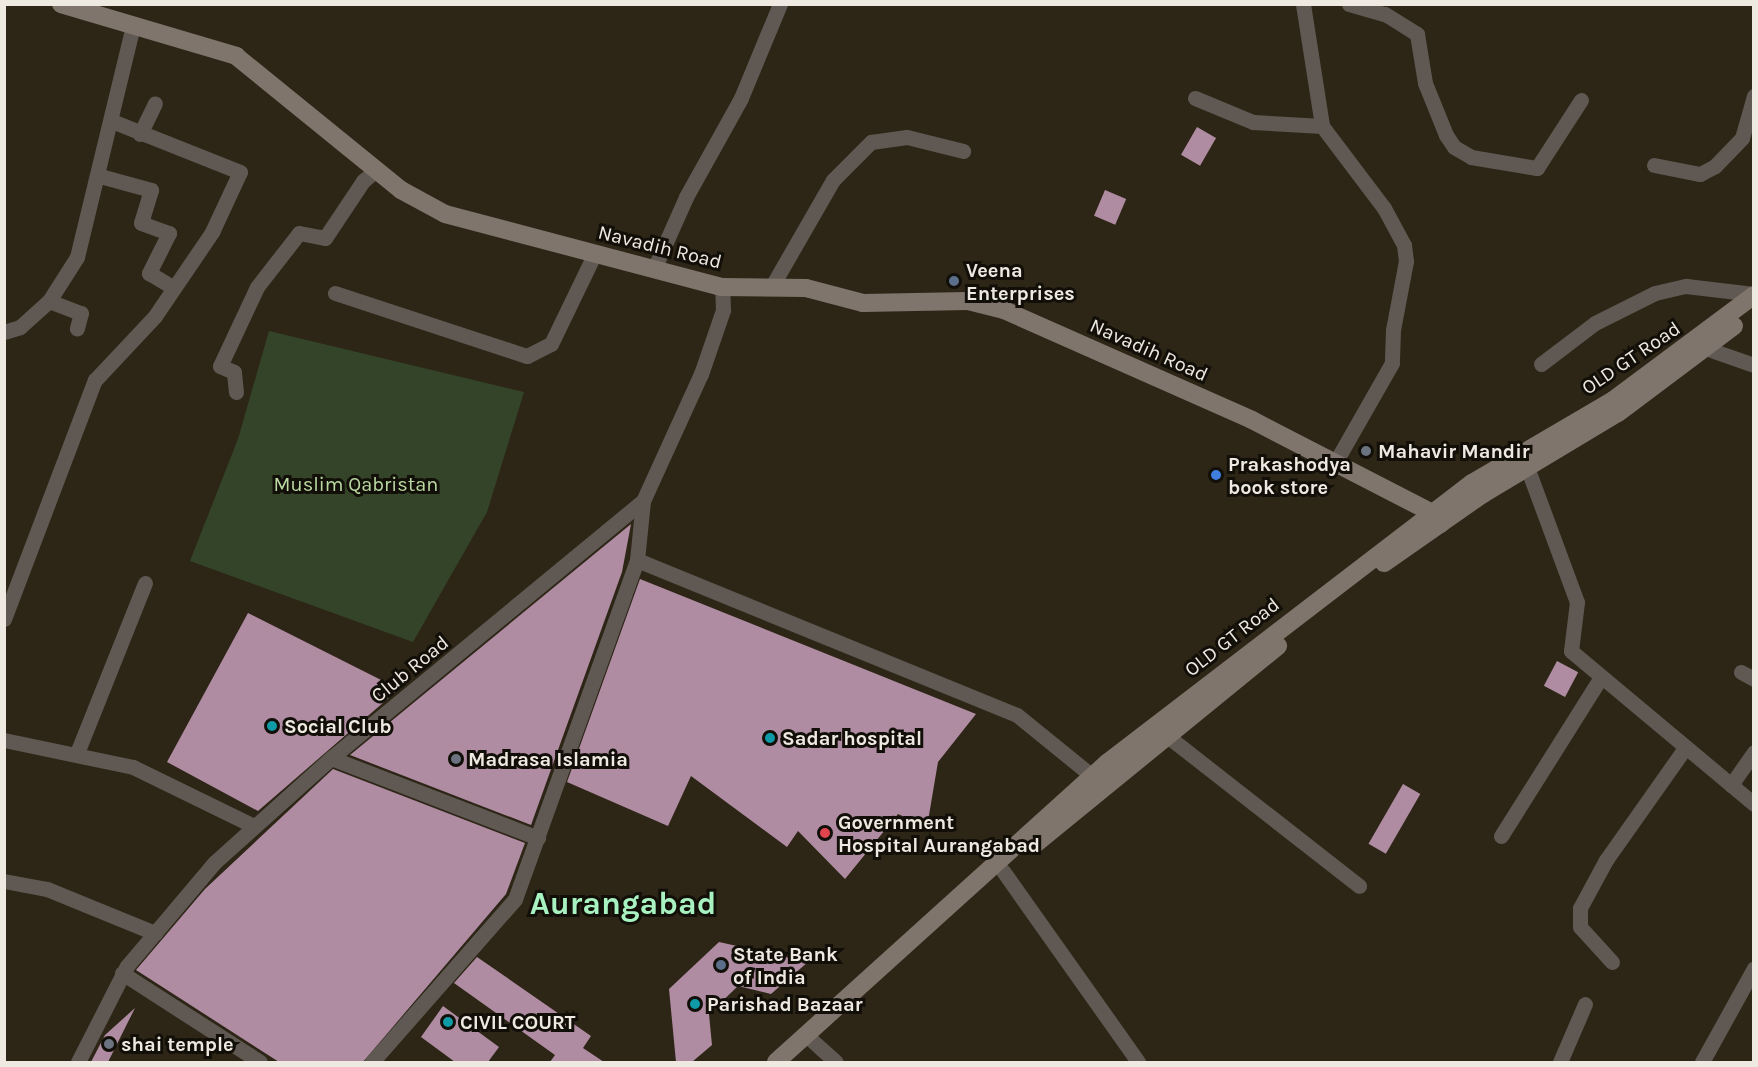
<!DOCTYPE html>
<html>
<head>
<meta charset="utf-8">
<style>
  body { margin:0 }
  #map { position:relative; width:1758px; height:1067px; overflow:hidden; background:#2d2617; font-family:Karla,sans-serif }
  div>[style] { position:absolute }
  [style*='--x'] { left:calc(var(--x)*1px); top:calc(var(--y)*1px); width:calc(var(--w)*1px); rotate:calc(var(--a)*1deg) }
  .green>* { inset:0; background:#344428 }
  .building>* { inset:0; background:#b08ca2; transform-origin:0 0 }
  .street>* { height:15px; margin:-7.5px; padding:0 7.5px; transform-origin:7.5px; border-radius:7.5px; background:#605953 }
  .secondary>* { height:18px; margin:-9px; padding:0 9px; transform-origin:9px; border-radius:9px; background:#80756c }
  .dots>* { width:16px; height:16px; translate:-50% -50%; box-sizing:border-box; border:3px solid #120f09; border-radius:50% }
  span { translate:-50% -50%; white-space:nowrap; text-align:center; line-height:1.15; -webkit-text-stroke:6px #120f09; paint-order:stroke }
  .street-label { font-size:20px; color:#efeae1 }
  .poi-label { font-size:20px; color:#efeae1; font-weight:700 }
  .left { translate:0 -50%; text-align:left }
  .park-label { font-size:20px; color:#badaa2 }
  .town-label { font-size:32px; color:#a8f2c1; font-weight:700 }
  .frame { position:absolute; inset:0; border:6px solid #efeae1; pointer-events:none }
</style>
</head>
<body>
<div id="map">
  <div class="green">
    <i style="clip-path:polygon(269px 331px,524px 392px,487px 512px,413px 642px,190px 561px,238px 439px)"></i>
  </div>
  <div class="building">
    <i style="left:1197px;top:127px;width:22px;height:32px;rotate:30deg"></i>
    <i style="left:1105px;top:190px;width:23px;height:28px;rotate:23deg"></i>
    <i style="clip-path:polygon(631px 524px,622px 572px,531px 825px,350px 755px)"></i>
    <i style="clip-path:polygon(640px 579px,976px 714px,938px 762px,927px 827px,898px 814px,845px 879px,798px 831px,787px 847px,691px 776px,668px 826px,567px 782px)"></i>
    <i style="clip-path:polygon(248px 613px,399px 689px,258px 811px,167px 762px)"></i>
    <i style="left:1557px;top:661px;width:24px;height:28px;rotate:28deg"></i>
    <i style="clip-path:polygon(333px 769px,525px 843px,506px 894px,363px 1062px,279px 1062px,136px 970px,205px 889px)"></i>
    <i style="left:1403px;top:784px;width:20px;height:69px;rotate:30deg"></i>
    <i style="clip-path:polygon(719px 942px,808px 962px,771px 994px,738px 986px,709px 1014px,712px 1045px,692px 1062px,676px 1062px,669px 989px)"></i>
    <i style="clip-path:polygon(477px 957px,591px 1036px,583px 1048px,604px 1062px,550px 1062px,555px 1055px,454px 983px)"></i>
    <i style="clip-path:polygon(443px 1006px,499px 1047px,488px 1062px,455px 1062px,421px 1037px)"></i>
    <i style="clip-path:polygon(135px 1008px,108px 1062px,91px 1062px,105px 1035px)"></i>
  </div>
  <div class="street">
    <i style="--x:1303;--y:4;--w:123;--a:81.1"></i>
    <i style="--x:1322;--y:126;--w:103;--a:52.9"></i>
    <i style="--x:1384;--y:208;--w:42;--a:61.6"></i>
    <i style="--x:1404;--y:245;--w:16;--a:83"></i>
    <i style="--x:1406;--y:261;--w:70;--a:100.7"></i>
    <i style="--x:1393;--y:330;--w:33;--a:92"></i>
    <i style="--x:1392;--y:363;--w:115;--a:119.7"></i>
    <i style="--x:1349;--y:4;--w:37;--a:16"></i>
    <i style="--x:1385;--y:14;--w:38;--a:32"></i>
    <i style="--x:1417;--y:34;--w:50;--a:80.7"></i>
    <i style="--x:1425;--y:83;--w:56;--a:68"></i>
    <i style="--x:1446;--y:135;--w:14;--a:56"></i>
    <i style="--x:1454;--y:147;--w:20;--a:30"></i>
    <i style="--x:1471;--y:157;--w:67;--a:9.5"></i>
    <i style="--x:1537;--y:168;--w:81;--a:-57.1"></i>
    <i style="--x:1195;--y:98;--w:63;--a:22.5"></i>
    <i style="--x:1253;--y:122;--w:69;--a:3.3"></i>
    <i style="--x:140;--y:134;--w:34;--a:-64"></i>
    <i style="--x:1654;--y:165;--w:47;--a:11.1"></i>
    <i style="--x:1700;--y:174;--w:17;--a:-28"></i>
    <i style="--x:1715;--y:166;--w:39;--a:-46"></i>
    <i style="--x:1742;--y:138;--w:44;--a:-74.1"></i>
    <i style="--x:100;--y:176;--w:53;--a:15.4"></i>
    <i style="--x:151;--y:190;--w:34;--a:107"></i>
    <i style="--x:141;--y:223;--w:30;--a:20"></i>
    <i style="--x:169;--y:233;--w:45;--a:116.6"></i>
    <i style="--x:149;--y:273;--w:29;--a:31"></i>
    <i style="--x:654;--y:269;--w:79;--a:-66"></i>
    <i style="--x:686;--y:197;--w:113;--a:-60.9"></i>
    <i style="--x:741;--y:98;--w:102;--a:-67.5"></i>
    <i style="--x:772;--y:286;--w:122;--a:-60.1"></i>
    <i style="--x:833;--y:180;--w:54;--a:-45"></i>
    <i style="--x:871;--y:142;--w:36;--a:-8"></i>
    <i style="--x:907;--y:137;--w:58;--a:14"></i>
    <i style="--x:335;--y:293;--w:202;--a:18.2"></i>
    <i style="--x:527;--y:356;--w:27;--a:-27"></i>
    <i style="--x:551;--y:344;--w:101;--a:-64.2"></i>
    <i style="--x:49;--y:301;--w:34;--a:21"></i>
    <i style="--x:81;--y:313;--w:16;--a:105"></i>
    <i style="--x:4;--y:332;--w:17;--a:-17"></i>
    <i style="--x:20;--y:327;--w:39;--a:-42"></i>
    <i style="--x:49;--y:301;--w:52;--a:-57.5"></i>
    <i style="--x:77;--y:257;--w:238;--a:-76.4"></i>
    <i style="--x:1708;--y:349;--w:49;--a:19.2"></i>
    <i style="--x:1541;--y:364;--w:68;--a:-37.2"></i>
    <i style="--x:1595;--y:323;--w:67;--a:-26.6"></i>
    <i style="--x:1655;--y:293;--w:32;--a:-13"></i>
    <i style="--x:1686;--y:286;--w:68;--a:6.7"></i>
    <i style="--x:236;--y:392;--w:20;--a:-96"></i>
    <i style="--x:234;--y:372;--w:15;--a:-157"></i>
    <i style="--x:220;--y:366;--w:87;--a:-64.9"></i>
    <i style="--x:257;--y:287;--w:68;--a:-52.1"></i>
    <i style="--x:299;--y:233;--w:26;--a:11"></i>
    <i style="--x:325;--y:238;--w:69;--a:-56.3"></i>
    <i style="--x:363;--y:181;--w:17;--a:-40"></i>
    <i style="--x:1527;--y:467;--w:144;--a:69.7"></i>
    <i style="--x:1577;--y:602;--w:49;--a:97"></i>
    <i style="--x:1571;--y:651;--w:239;--a:39.9"></i>
    <i style="--x:637;--y:560;--w:410;--a:22.2"></i>
    <i style="--x:1017;--y:715;--w:97;--a:39.1"></i>
    <i style="--x:4;--y:619;--w:256;--a:-69.2"></i>
    <i style="--x:95;--y:380;--w:88;--a:-46.8"></i>
    <i style="--x:155;--y:316;--w:102;--a:-55.8"></i>
    <i style="--x:212;--y:232;--w:66;--a:-65"></i>
    <i style="--x:240;--y:172;--w:138;--a:-158.3"></i>
    <i style="--x:1741;--y:672;--w:15;--a:28"></i>
    <i style="--x:1166;--y:735;--w:245;--a:38"></i>
    <i style="--x:4;--y:740;--w:132;--a:11.8"></i>
    <i style="--x:133;--y:767;--w:135;--a:26"></i>
    <i style="--x:77;--y:753;--w:183;--a:-68.2"></i>
    <i style="--x:331;--y:758;--w:222;--a:21.1"></i>
    <i style="--x:1731;--y:785;--w:40;--a:-55.1"></i>
    <i style="--x:1501;--y:836;--w:186;--a:-57.8"></i>
    <i style="--x:1003;--y:871;--w:234;--a:54.7"></i>
    <i style="--x:4;--y:881;--w:44;--a:10.5"></i>
    <i style="--x:47;--y:889;--w:117;--a:22.2"></i>
    <i style="--x:1612;--y:962;--w:47;--a:-132.4"></i>
    <i style="--x:1580;--y:927;--w:19;--a:-90"></i>
    <i style="--x:1580;--y:908;--w:55;--a:-61.6"></i>
    <i style="--x:1606;--y:860;--w:137;--a:-54.8"></i>
    <i style="--x:122;--y:973;--w:164;--a:32.8"></i>
    <i style="--x:806;--y:1035;--w:40;--a:42"></i>
    <i style="--x:78;--y:1062;--w:108;--a:-63"></i>
    <i style="--x:127;--y:966;--w:136;--a:-49.8"></i>
    <i style="--x:215;--y:862;--w:156;--a:-41.9"></i>
    <i style="--x:331;--y:758;--w:404;--a:-39.5"></i>
    <i style="--x:643;--y:501;--w:140;--a:-65.5"></i>
    <i style="--x:701;--y:374;--w:68;--a:-71"></i>
    <i style="--x:723;--y:310;--w:23;--a:-92"></i>
    <i style="--x:372;--y:1062;--w:217;--a:-48.7"></i>
    <i style="--x:515;--y:899;--w:360;--a:-70.2"></i>
    <i style="--x:637;--y:560;--w:59;--a:-84.2"></i>
    <i style="--x:1560;--y:1062;--w:63;--a:-66.7"></i>
    <i style="--x:1702;--y:1062;--w:107;--a:-61"></i>
  </div>
  <div class="secondary">
    <i style="--x:61;--y:4;--w:183;--a:16.5"></i>
    <i style="--x:236;--y:56;--w:213;--a:39.1"></i>
    <i style="--x:401;--y:190;--w:50;--a:28.6"></i>
    <i style="--x:445;--y:214;--w:286;--a:14.8"></i>
    <i style="--x:722;--y:287;--w:84;--a:0.7"></i>
    <i style="--x:806;--y:288;--w:59;--a:14.7"></i>
    <i style="--x:863;--y:303;--w:105;--a:-1.1"></i>
    <i style="--x:968;--y:301;--w:37;--a:14"></i>
    <i style="--x:1004;--y:310;--w:271;--a:23.9"></i>
    <i style="--x:1252;--y:420;--w:203;--a:27.3"></i>
    <i style="--x:1432;--y:513;--w:14;--a:54"></i>
    <i style="--x:1384;--y:563;--w:121;--a:-34.9"></i>
    <i style="--x:1483;--y:494;--w:157;--a:-31"></i>
    <i style="--x:1618;--y:413;--w:145;--a:-36.9"></i>
    <i style="--x:1034;--y:845;--w:315;--a:-39.2"></i>
    <i style="--x:776;--y:1062;--w:446;--a:-42.1"></i>
    <i style="--x:1107;--y:763;--w:460;--a:-37.5"></i>
    <i style="--x:1472;--y:483;--w:162;--a:-30.4"></i>
    <i style="--x:1612;--y:401;--w:177;--a:-36.7"></i>
  </div>
  <div class="dots">
    <i style="left:954px;top:281px;background:#5c6f8a"></i>
    <i style="left:1366px;top:451px;background:#6b7280"></i>
    <i style="left:1216px;top:475px;background:#3f7fe0"></i>
    <i style="left:272px;top:726px;background:#0f9aa8"></i>
    <i style="left:770px;top:738px;background:#0f9aa8"></i>
    <i style="left:456px;top:759px;background:#6b7280"></i>
    <i style="left:825px;top:833px;background:#e0444e"></i>
    <i style="left:721px;top:965px;background:#5c6f8a"></i>
    <i style="left:695px;top:1004px;background:#0f9aa8"></i>
    <i style="left:448px;top:1022px;background:#0f9aa8"></i>
    <i style="left:109px;top:1044px;background:#6b7280"></i>
  </div>
  <div class="street-label">
    <span style="left:660px;top:247px;rotate:14deg">Navadih Road</span>
    <span style="left:1149px;top:350px;rotate:24deg">Navadih Road</span>
    <span style="left:1631px;top:358px;rotate:-34deg">OLD GT Road</span>
    <span style="left:1232px;top:637px;rotate:-38deg">OLD GT Road</span>
    <span style="left:410px;top:669px;rotate:-39deg">Club Road</span>
  </div>
  <div class="poi-label">
    <span class="left" style="left:966px;top:282px">Veena<br>Enterprises</span>
    <span class="left" style="left:1378px;top:451px">Mahavir Mandir</span>
    <span class="left" style="left:1228px;top:476px">Prakashodya<br>book store</span>
    <span class="left" style="left:284px;top:726px">Social Club</span>
    <span class="left" style="left:782px;top:738px">Sadar hospital</span>
    <span class="left" style="left:468px;top:759px">Madrasa Islamia</span>
    <span class="left" style="left:838px;top:834px">Government<br>Hospital Aurangabad</span>
    <span class="left" style="left:733px;top:966px">State Bank<br>of India</span>
    <span class="left" style="left:707px;top:1004px">Parishad Bazaar</span>
    <span class="left" style="left:460px;top:1022px">CIVIL COURT</span>
    <span class="left" style="left:121px;top:1044px">shai temple</span>
  </div>
  <div class="park-label">
    <span style="left:356px;top:484px">Muslim Qabristan</span>
  </div>
  <div class="town-label">
    <span style="left:623px;top:904px">Aurangabad</span>
  </div>
  <div class="frame"></div>
</div>
</body>
</html>
